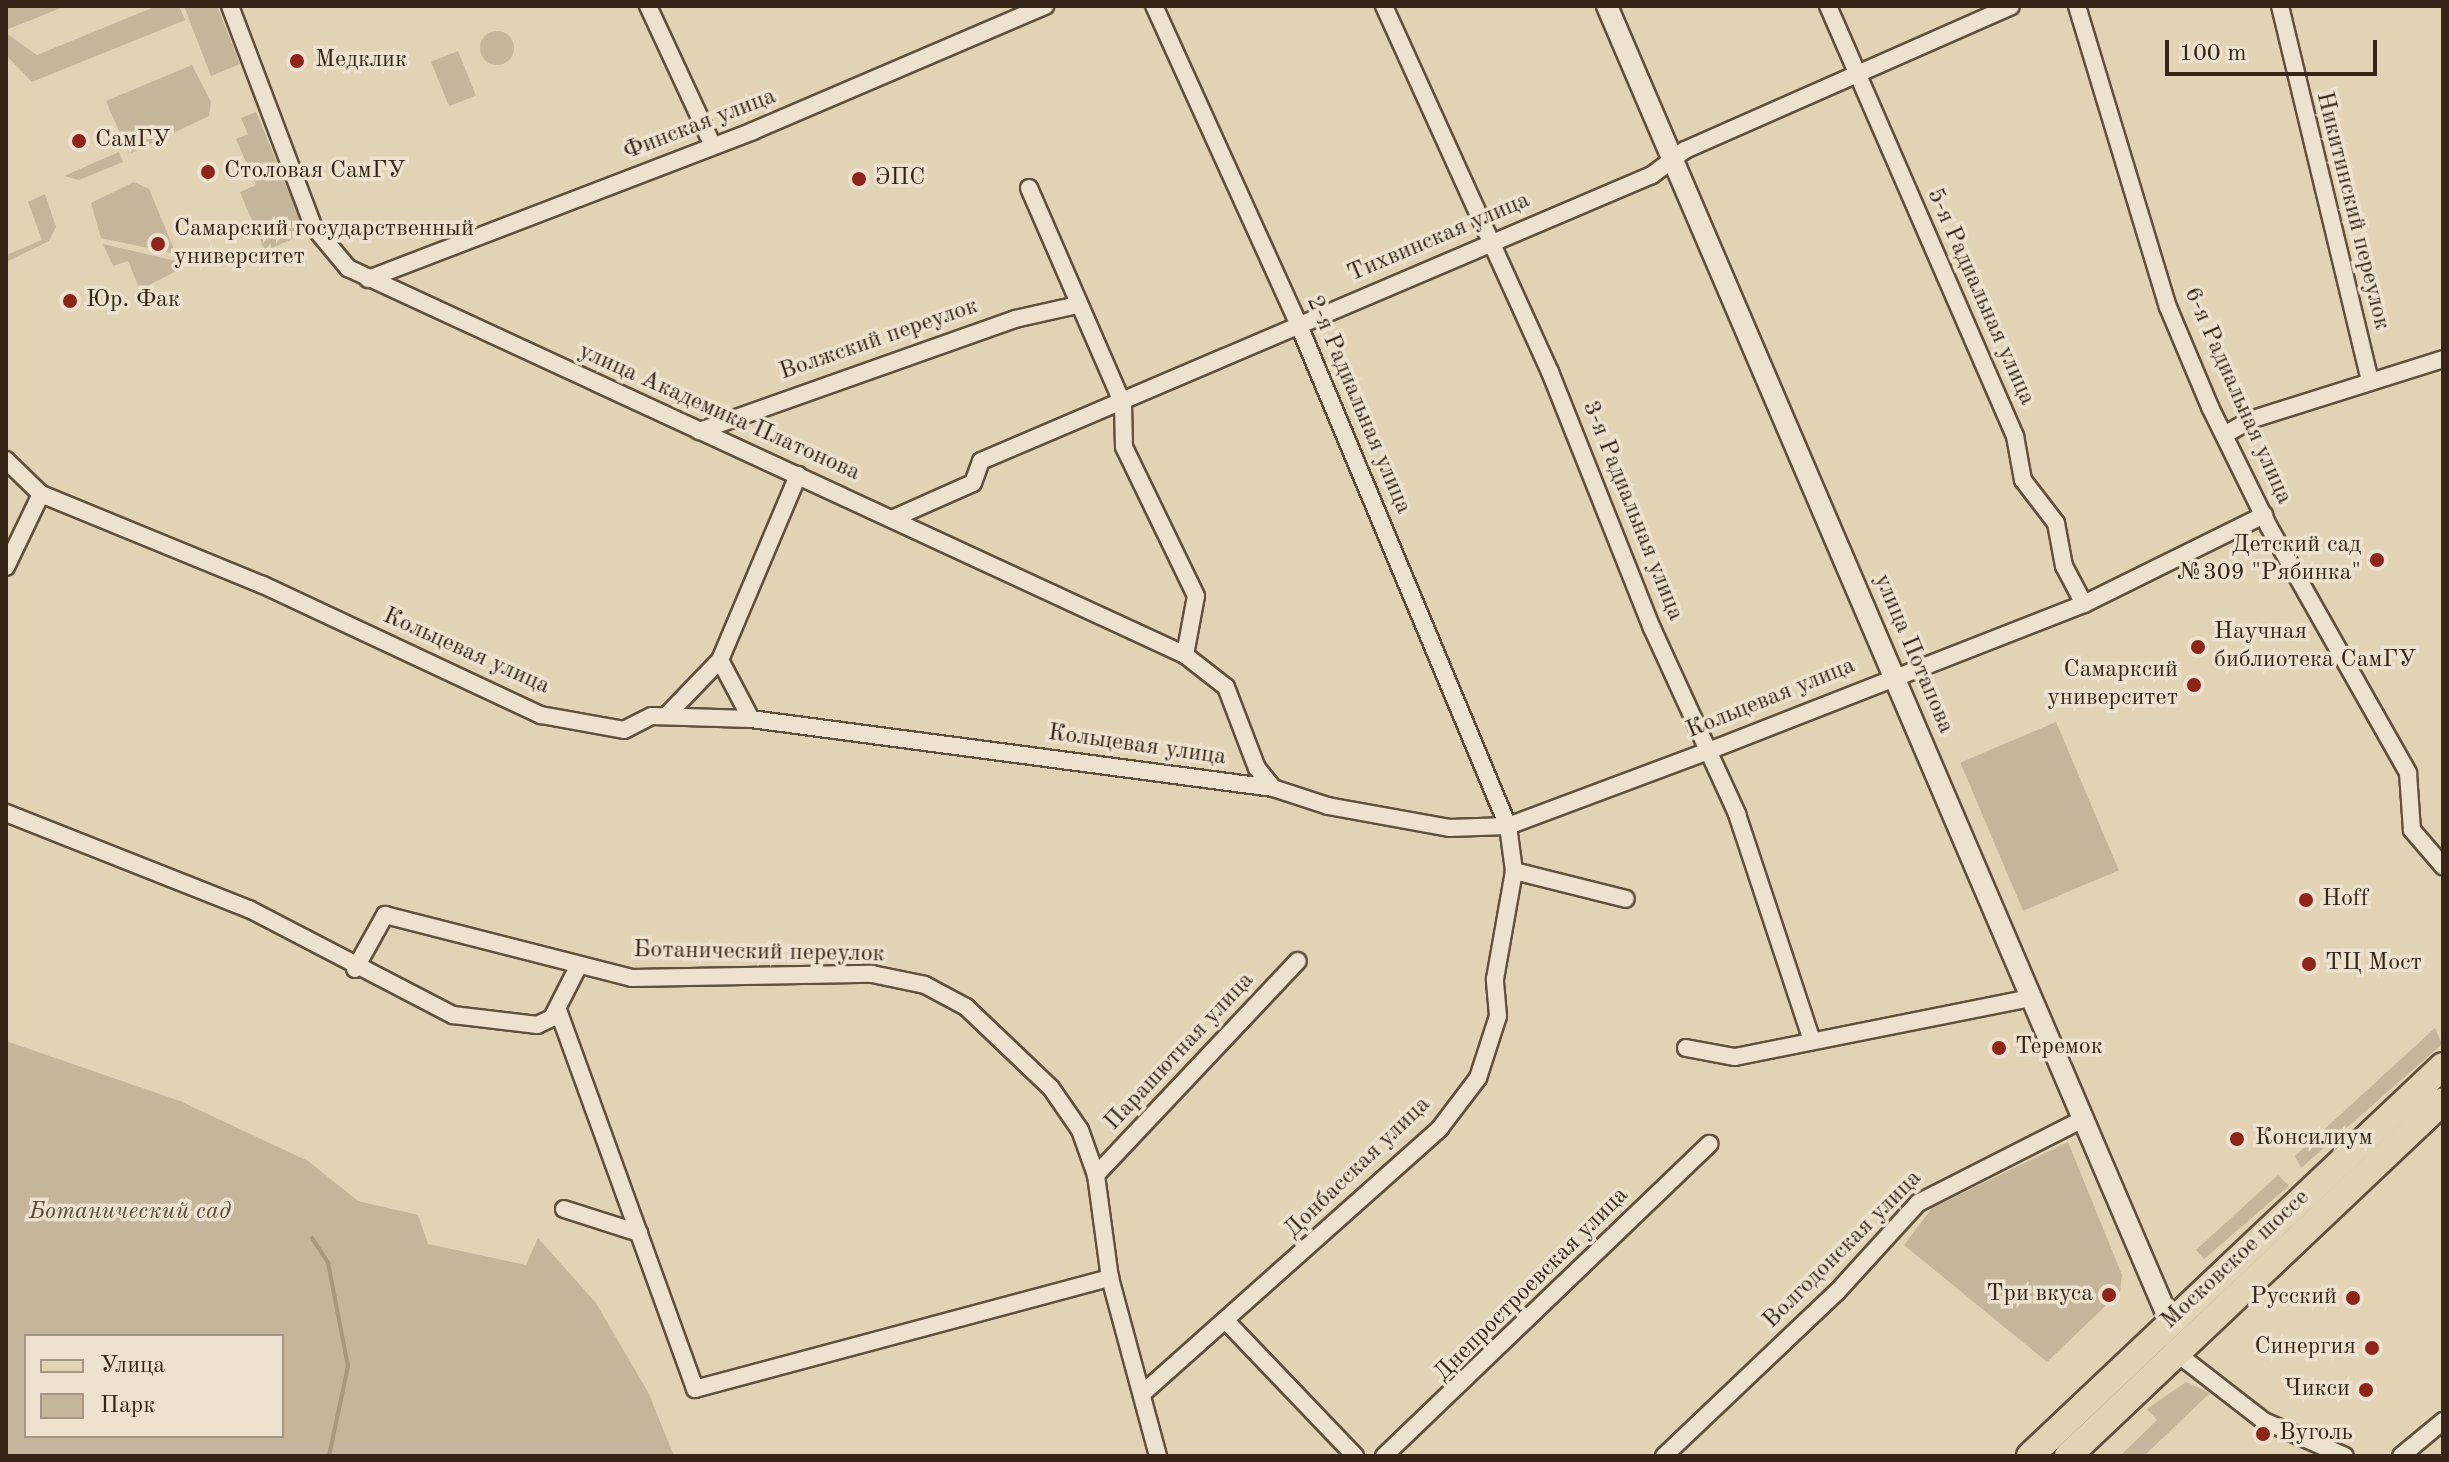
<!DOCTYPE html>
<html>
<head>
<meta charset="utf-8">
<style>
  body { margin:0 }
  #map { position:relative; width:2449px; height:1462px; overflow:hidden; background:#e2d3b5; font-family:"Old Standard TT",serif }
  div>[style] { position:absolute }
  [style*='--x'] { left:calc(var(--x)*1px); top:calc(var(--y)*1px); width:calc(var(--w)*1px); rotate:calc(var(--a)*1deg) }
  .green>* { inset:0; background:#c5b59a; transform-origin:0 0 }
  .round { border-radius:50% }
  .stream>* { height:4px; margin:-2px; padding:0 2px; transform-origin:2px; border-radius:2px; background:#a8987f }
  .roads { filter:drop-shadow(2px 0 #61503e) drop-shadow(-2px 0 #61503e) drop-shadow(0 2px #61503e) drop-shadow(0 -2px #61503e) }
  .minor>* { height:16px; margin:-8px; padding:0 8px; transform-origin:8px; border-radius:8px; background:#ece2cf }
  .tertiary>* { height:20px; margin:-10px; padding:0 10px; transform-origin:10px; border-radius:10px; background:#ece2cf }
  .primary>* { height:26px; margin:-13px; padding:0 13px; transform-origin:13px; border-radius:13px; background:#e2d3b5 }
  .dots>* { width:22px; height:22px; translate:-50% -50%; box-sizing:border-box; border:4px solid #ece2cf; border-radius:50% }
  span { translate:-50% -50%; white-space:nowrap; text-align:center; line-height:1.15; -webkit-text-stroke:7px #ece2cf; paint-order:stroke }
  .poi-label { font-size:24px; color:#362517 }
  .left { translate:0 -50%; text-align:left }
  .right { translate:-100% -50%; text-align:right }
  .street-label { font-size:24px; color:#362517 }
  .park-label { font-size:24px; color:#5a4938; font-style:italic }
  .frame { position:absolute; inset:0; border:8px solid #362517; pointer-events:none }
  .legend { position:absolute; left:24px; top:1334px; width:260px; height:104px; box-sizing:border-box; background:#ece2cf; border:2px solid #a39685; margin:0; padding:10px 14px; list-style:none; font-size:24px; color:#362517 }
  .legend li { display:flex; align-items:center; gap:16px; height:40px }
  .legend b { width:40px; border:2px solid #a39685 }
  .scale { position:absolute; left:2165px; top:40px; width:212px; height:36px; box-sizing:border-box; border:4px solid #362517; border-top:0; padding-left:10px; font-size:24px; line-height:28px; white-space:nowrap; color:#362517; -webkit-text-stroke:6px #ece2cf; paint-order:stroke }
</style>
</head>
<body>
<div id="map">
  <div class="green">
    <i style="clip-path:polygon(6px 6px,66px 6px,6px 30px)"></i>
    <i style="clip-path:polygon(157px 6px,179px 6px,185px 20px,32px 82px,6px 55px,6px 33px,37px 55px)"></i>
    <i style="clip-path:polygon(184px 6px,217px 6px,240px 64px,211px 76px)"></i>
    <i class="round" style="left:480px;top:31px;width:34px;height:34px"></i>
    <i style="left:458px;top:51px;width:48px;height:29px;rotate:68deg"></i>
    <i style="clip-path:polygon(192px 65px,211px 102px,209px 116px,129px 154px,106px 101px)"></i>
    <i style="clip-path:polygon(256px 112px,306px 233px,265px 251px,240px 192px,256px 185px,236px 139px,248px 134px,241px 118px)"></i>
    <i style="clip-path:polygon(119px 152px,123px 162px,79px 180px,64px 176px)"></i>
    <i style="clip-path:polygon(134px 182px,149px 189px,176px 254px,101px 238px,91px 203px)"></i>
    <i style="clip-path:polygon(45px 194px,56px 227px,49px 241px,6px 262px,6px 255px,42px 240px,28px 202px)"></i>
    <i style="clip-path:polygon(103px 244px,176px 261px,178px 270px,140px 290px,128px 261px,113px 266px)"></i>
    <i style="left:2056px;top:722px;width:161px;height:104px;rotate:67deg"></i>
    <i style="clip-path:polygon(2435px 1028px,2442px 1044px,2301px 1168px,2295px 1156px)"></i>
    <i style="clip-path:polygon(evenodd,6px 1041px,180px 1101px,308px 1161px,358px 1201px,418px 1215px,428px 1244px,526px 1265px,538px 1238px,596px 1303px,649px 1394px,674px 1456px,6px 1456px,6px 1041px,26px 1336px,282px 1336px,282px 1436px,26px 1436px,26px 1336px)"></i>
    <i style="clip-path:polygon(2068px 1142px,2122px 1275px,2120px 1292px,2047px 1362px,1904px 1245px,1932px 1208px)"></i>
    <i style="clip-path:polygon(2278px 1175px,2289px 1186px,2204px 1259px,2196px 1250px)"></i>
    <i style="clip-path:polygon(2186px 1382px,2210px 1393px,2144px 1456px,2120px 1456px,2157px 1420px,2147px 1409px)"></i>
  </div>
  <div class="stream">
    <i style="--x:312;--y:1238;--w:30;--a:57"></i>
    <i style="--x:328;--y:1263;--w:105;--a:79"></i>
    <i style="--x:348;--y:1366;--w:92;--a:101.9"></i>
  </div>
  <div class="roads">
    <div class="minor">
      <i style="--x:230;--y:6;--w:235;--a:69.3"></i>
      <i style="--x:313;--y:226;--w:55;--a:50.2"></i>
      <i style="--x:348;--y:268;--w:922;--a:24.81"></i>
      <i style="--x:1185;--y:655;--w:52;--a:38"></i>
      <i style="--x:1226;--y:687;--w:87;--a:69.1"></i>
      <i style="--x:1257;--y:768;--w:26;--a:51"></i>
      <i style="--x:648;--y:6;--w:152;--a:65.1"></i>
      <i style="--x:1384;--y:6;--w:402;--a:65.6"></i>
      <i style="--x:1550;--y:372;--w:276;--a:68.3"></i>
      <i style="--x:1652;--y:628;--w:205;--a:65.4"></i>
      <i style="--x:1737;--y:814;--w:239;--a:71.7"></i>
      <i style="--x:1828;--y:6;--w:469;--a:66.5"></i>
      <i style="--x:2015;--y:436;--w:45;--a:79.7"></i>
      <i style="--x:2023;--y:480;--w:54;--a:52.5"></i>
      <i style="--x:2056;--y:523;--w:44;--a:79.5"></i>
      <i style="--x:2064;--y:566;--w:43;--a:62.2"></i>
      <i style="--x:2077;--y:6;--w:314;--a:73.2"></i>
      <i style="--x:2168;--y:307;--w:108;--a:67.2"></i>
      <i style="--x:2210;--y:407;--w:134;--a:63.8"></i>
      <i style="--x:2269;--y:527;--w:283;--a:60.5"></i>
      <i style="--x:2408;--y:773;--w:57;--a:86"></i>
      <i style="--x:2412;--y:830;--w:48;--a:49.3"></i>
      <i style="--x:2280;--y:6;--w:386;--a:76.5"></i>
      <i style="--x:1029;--y:188;--w:236;--a:66.5"></i>
      <i style="--x:1123;--y:404;--w:43;--a:88.7"></i>
      <i style="--x:1124;--y:447;--w:165;--a:64.2"></i>
      <i style="--x:1196;--y:596;--w:60;--a:100.6"></i>
      <i style="--x:368;--y:279;--w:412;--a:-21"></i>
      <i style="--x:753;--y:131;--w:318;--a:-23.2"></i>
      <i style="--x:699;--y:431;--w:335;--a:-19.5"></i>
      <i style="--x:1015;--y:319;--w:64;--a:-12.7"></i>
      <i style="--x:2226;--y:434;--w:28;--a:-30"></i>
      <i style="--x:2250;--y:420;--w:202;--a:-17.5"></i>
      <i style="--x:6;--y:460;--w:49;--a:44.2"></i>
      <i style="--x:41;--y:494;--w:240;--a:22.3"></i>
      <i style="--x:263;--y:585;--w:307;--a:25.1"></i>
      <i style="--x:541;--y:715;--w:84;--a:10.2"></i>
      <i style="--x:624;--y:730;--w:31;--a:-27"></i>
      <i style="--x:652;--y:716;--w:99;--a:1.7"></i>
      <i style="--x:751;--y:719;--w:527;--a:7.53"></i>
      <i style="--x:1273;--y:788;--w:58;--a:18.1"></i>
      <i style="--x:1328;--y:806;--w:123;--a:10.3"></i>
      <i style="--x:1449;--y:828;--w:59;--a:-1.9"></i>
      <i style="--x:1508;--y:826;--w:211;--a:-20.5"></i>
      <i style="--x:1706;--y:752;--w:406;--a:-21.4"></i>
      <i style="--x:2084;--y:604;--w:201;--a:-26.3"></i>
      <i style="--x:894;--y:518;--w:86;--a:-23.9"></i>
      <i style="--x:973;--y:483;--w:23;--a:-70"></i>
      <i style="--x:981;--y:461;--w:729;--a:-23.09"></i>
      <i style="--x:1652;--y:175;--w:41;--a:-37.1"></i>
      <i style="--x:1685;--y:150;--w:356;--a:-23.8"></i>
      <i style="--x:6;--y:567;--w:81;--a:-64.4"></i>
      <i style="--x:667;--y:715;--w:76;--a:-46.1"></i>
      <i style="--x:751;--y:719;--w:67;--a:-117.7"></i>
      <i style="--x:720;--y:660;--w:201;--a:-67.1"></i>
      <i style="--x:6;--y:813;--w:261;--a:21.6"></i>
      <i style="--x:249;--y:909;--w:230;--a:27.5"></i>
      <i style="--x:453;--y:1015;--w:85;--a:6.8"></i>
      <i style="--x:537;--y:1025;--w:17;--a:-25"></i>
      <i style="--x:552;--y:1018;--w:55;--a:-63"></i>
      <i style="--x:1514;--y:871;--w:115;--a:14"></i>
      <i style="--x:355;--y:969;--w:62;--a:-60.9"></i>
      <i style="--x:385;--y:915;--w:255;--a:14.3"></i>
      <i style="--x:632;--y:978;--w:240;--a:-1"></i>
      <i style="--x:872;--y:974;--w:54;--a:11.7"></i>
      <i style="--x:925;--y:985;--w:47;--a:28.2"></i>
      <i style="--x:966;--y:1007;--w:117;--a:43.6"></i>
      <i style="--x:1051;--y:1088;--w:51;--a:55.4"></i>
      <i style="--x:1080;--y:1130;--w:48;--a:70.4"></i>
      <i style="--x:1096;--y:1175;--w:104;--a:82.3"></i>
      <i style="--x:1110;--y:1278;--w:184;--a:74.9"></i>
      <i style="--x:558;--y:1010;--w:403;--a:70.1"></i>
      <i style="--x:695;--y:1389;--w:430;--a:-15"></i>
      <i style="--x:1686;--y:1048;--w:50;--a:10.4"></i>
      <i style="--x:1735;--y:1057;--w:302;--a:-11.3"></i>
      <i style="--x:1096;--y:1175;--w:294;--a:-46.7"></i>
      <i style="--x:564;--y:1209;--w:79;--a:17.7"></i>
      <i style="--x:1228;--y:1323;--w:184;--a:46.3"></i>
      <i style="--x:2175;--y:1352;--w:113;--a:37.8"></i>
      <i style="--x:2264;--y:1421;--w:88;--a:23.4"></i>
      <i style="--x:1143;--y:1393;--w:398;--a:-41.7"></i>
      <i style="--x:1440;--y:1128;--w:63;--a:-52.8"></i>
      <i style="--x:1478;--y:1078;--w:65;--a:-72.1"></i>
      <i style="--x:1498;--y:1016;--w:37;--a:-95"></i>
      <i style="--x:1495;--y:979;--w:110;--a:-80"></i>
      <i style="--x:1514;--y:871;--w:45;--a:-97.6"></i>
      <i style="--x:1508;--y:826;--w:545;--a:-112.66"></i>
      <i style="--x:1298;--y:323;--w:348;--a:-114.4"></i>
      <i style="--x:1384;--y:1456;--w:451;--a:-43.8"></i>
      <i style="--x:1664;--y:1456;--w:238;--a:-43.5"></i>
      <i style="--x:1837;--y:1292;--w:120;--a:-47.7"></i>
      <i style="--x:1918;--y:1203;--w:185;--a:-27"></i>
      <i style="--x:2401;--y:1456;--w:55;--a:-39.8"></i>
    </div>
    <div class="tertiary">
      <i style="--x:1607;--y:6;--w:1431;--a:66.84"></i>
    </div>
    <div class="primary">
      <i style="--x:2030;--y:1456;--w:568;--a:-43.36"></i>
      <i style="--x:2068;--y:1456;--w:516;--a:-43.43"></i>
    </div>
  </div>
  <div class="dots">
    <i style="left:297px;top:61px;background:#8f2418"></i>
    <i style="left:79px;top:141px;background:#8f2418"></i>
    <i style="left:208px;top:172px;background:#8f2418"></i>
    <i style="left:859px;top:179px;background:#8f2418"></i>
    <i style="left:158px;top:244px;background:#8f2418"></i>
    <i style="left:70px;top:301px;background:#8f2418"></i>
    <i style="left:2377px;top:560px;background:#8f2418"></i>
    <i style="left:2198px;top:647px;background:#8f2418"></i>
    <i style="left:2194px;top:685px;background:#8f2418"></i>
    <i style="left:2306px;top:900px;background:#8f2418"></i>
    <i style="left:2309px;top:964px;background:#8f2418"></i>
    <i style="left:1999px;top:1048px;background:#8f2418"></i>
    <i style="left:2237px;top:1139px;background:#8f2418"></i>
    <i style="left:2109px;top:1295px;background:#8f2418"></i>
    <i style="left:2353px;top:1298px;background:#8f2418"></i>
    <i style="left:2372px;top:1348px;background:#8f2418"></i>
    <i style="left:2366px;top:1390px;background:#8f2418"></i>
    <i style="left:2263px;top:1434px;background:#8f2418"></i>
  </div>
  <div class="poi-label">
    <span class="left" style="left:315px;top:61px">Медклик</span>
    <span class="left" style="left:95px;top:141px">СамГУ</span>
    <span class="left" style="left:224px;top:172px">Столовая СамГУ</span>
    <span class="left" style="left:875px;top:179px">ЭПС</span>
    <span class="left" style="left:174px;top:244px">Самарский государственный<br>университет</span>
    <span class="left" style="left:86px;top:301px">Юр. Фак</span>
    <span class="right" style="left:2361px;top:560px">Детский сад<br>№309 "Рябинка"</span>
    <span class="left" style="left:2214px;top:647px">Научная<br>библиотека СамГУ</span>
    <span class="right" style="left:2178px;top:685px">Самарксий<br>университет</span>
    <span class="left" style="left:2322px;top:900px">Hoff</span>
    <span class="left" style="left:2325px;top:964px">ТЦ Мост</span>
    <span class="left" style="left:2015px;top:1048px">Теремок</span>
    <span class="left" style="left:2255px;top:1139px">Консилиум</span>
    <span class="right" style="left:2093px;top:1295px">Три вкуса</span>
    <span class="right" style="left:2337px;top:1298px">Русский</span>
    <span class="right" style="left:2356px;top:1348px">Синергия</span>
    <span class="right" style="left:2350px;top:1390px">Чикси</span>
    <span class="left" style="left:2279px;top:1434px">Вуголь</span>
  </div>
  <div class="street-label">
    <span style="left:700px;top:125px;rotate:-21deg">Финская улица</span>
    <span style="left:2352px;top:211px;rotate:76deg">Никитинский переулок</span>
    <span style="left:1439px;top:238px;rotate:-23deg">Тихвинская улица</span>
    <span style="left:1980px;top:297px;rotate:66deg">5-я Радиальная улица</span>
    <span style="left:879px;top:340px;rotate:-19deg">Волжский переулок</span>
    <span style="left:2237px;top:396px;rotate:66deg">6-я Радиальная улица</span>
    <span style="left:1358px;top:405px;rotate:67deg">2-я Радиальная улица</span>
    <span style="left:719px;top:413px;rotate:24deg">улица Академика Платонова</span>
    <span style="left:1632px;top:511px;rotate:68deg">3-я Радиальная улица</span>
    <span style="left:466px;top:652px;rotate:24deg">Кольцевая улица</span>
    <span style="left:1913px;top:654px;rotate:67deg">улица Потапова</span>
    <span style="left:1771px;top:699px;rotate:-22deg">Кольцевая улица</span>
    <span style="left:1137px;top:746px;rotate:8deg">Кольцевая улица</span>
    <span style="left:759px;top:953px;rotate:1deg">Ботанический переулок</span>
    <span style="left:1180px;top:1052px;rotate:-47deg">Парашютная улица</span>
    <span style="left:1358px;top:1168px;rotate:-44deg">Донбасская улица</span>
    <span style="left:1843px;top:1250px;rotate:-45deg">Волгодонская улица</span>
    <span style="left:2236px;top:1260px;rotate:-43deg">Московское шоссе</span>
    <span style="left:1532px;top:1285px;rotate:-45deg">Днепростроевская улица</span>
  </div>
  <div class="park-label">
    <span style="left:130px;top:1213px">Ботанический сад</span>
  </div>
  <div class="frame"></div>
  <ul class="legend">
  <li><b style="height:10px;background:#e2d3b5"></b>Улица</li>
  <li><b style="height:22px;background:#c5b59a"></b>Парк</li>
  </ul>
  <div class="scale">100 m</div>
</div>
</body>
</html>
